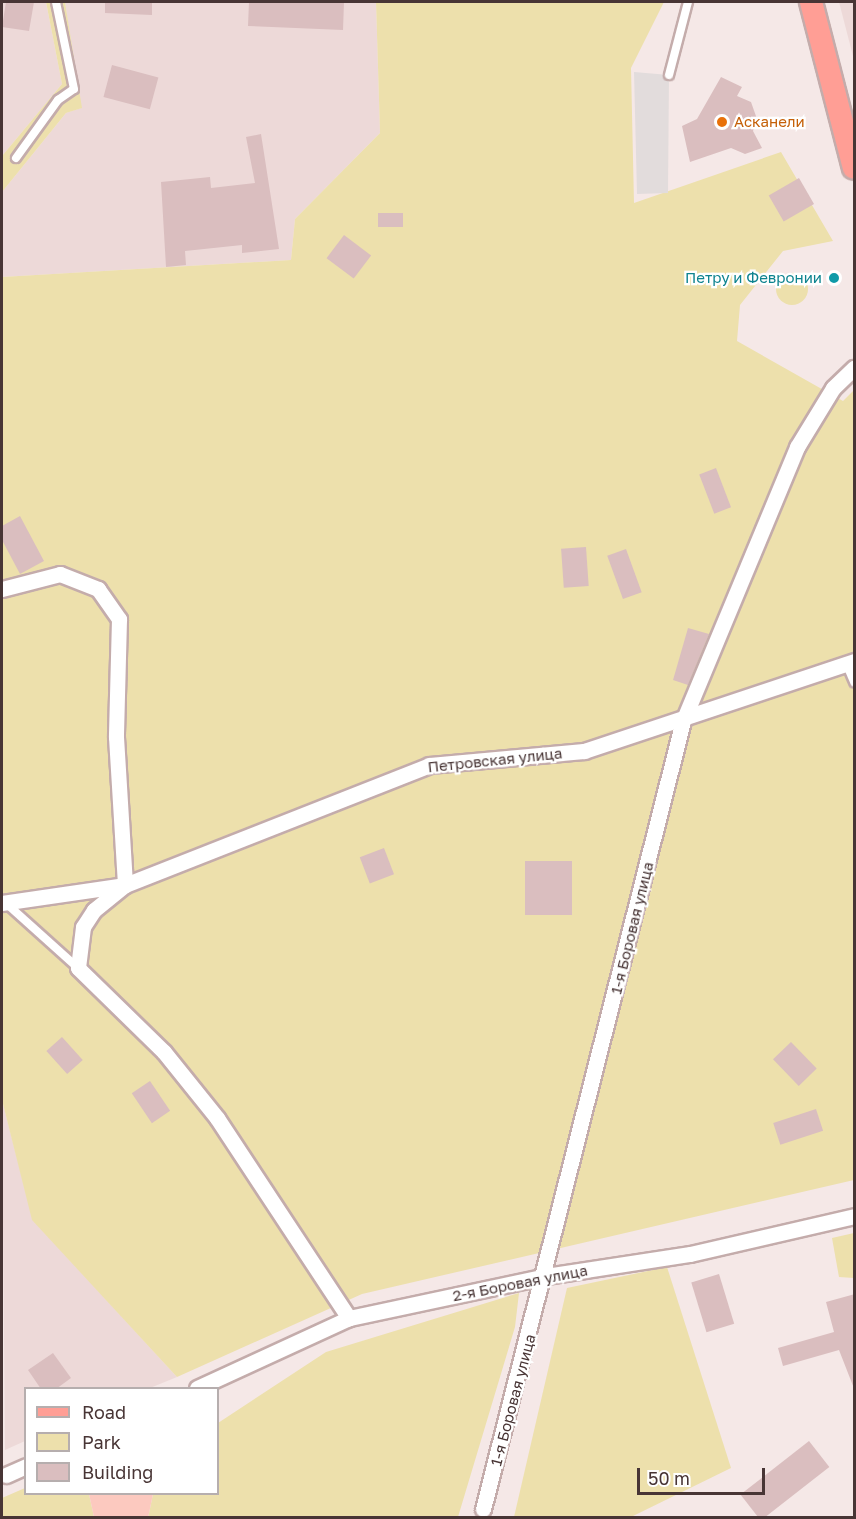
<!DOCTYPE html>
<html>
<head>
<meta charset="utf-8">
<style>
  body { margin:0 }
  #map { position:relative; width:856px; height:1519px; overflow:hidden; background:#f5e8e7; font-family:"Golos Text",sans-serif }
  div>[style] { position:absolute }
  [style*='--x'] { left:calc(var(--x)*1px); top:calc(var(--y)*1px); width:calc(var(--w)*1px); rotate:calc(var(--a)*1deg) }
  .residential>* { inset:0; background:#edd9d8 }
  .green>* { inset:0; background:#ede0ac }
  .round { border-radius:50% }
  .sand>* { inset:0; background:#fcc9bf }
  .parking>* { inset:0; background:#e2dcdc }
  .building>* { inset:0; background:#dabebf; transform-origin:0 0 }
  .roads { filter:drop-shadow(2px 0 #c4acab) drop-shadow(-2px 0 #c4acab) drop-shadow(0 2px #c4acab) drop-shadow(0 -2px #c4acab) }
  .lane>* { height:8px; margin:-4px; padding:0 4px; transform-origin:4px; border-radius:4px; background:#fff }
  .street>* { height:15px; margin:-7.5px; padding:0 7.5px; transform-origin:7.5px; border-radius:7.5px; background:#fff }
  .primary>* { height:22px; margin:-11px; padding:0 11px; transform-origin:11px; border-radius:11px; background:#ff9e95 }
  .dots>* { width:16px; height:16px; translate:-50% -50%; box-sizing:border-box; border:3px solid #fff; border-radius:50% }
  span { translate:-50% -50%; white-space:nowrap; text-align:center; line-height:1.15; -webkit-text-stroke:4.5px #fff; paint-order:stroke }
  .food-label { font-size:15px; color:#c56008 }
  .left { translate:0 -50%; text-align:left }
  .culture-label { font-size:15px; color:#0d838f }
  .right { translate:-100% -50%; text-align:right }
  .street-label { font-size:15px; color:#483535 }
  .frame { position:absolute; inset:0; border:3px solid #483535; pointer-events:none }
  .legend { position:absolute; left:24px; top:1387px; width:195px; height:108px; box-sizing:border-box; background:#fff; border:2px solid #b6aeae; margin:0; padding:8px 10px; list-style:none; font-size:18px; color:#483535 }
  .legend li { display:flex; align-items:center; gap:12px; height:30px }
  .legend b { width:30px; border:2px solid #b6aeae }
  .scale { position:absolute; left:637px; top:1468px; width:128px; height:27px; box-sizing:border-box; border:3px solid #483535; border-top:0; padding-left:8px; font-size:18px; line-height:21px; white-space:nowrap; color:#483535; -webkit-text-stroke:4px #fff; paint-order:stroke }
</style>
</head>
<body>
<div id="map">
  <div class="residential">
    <i style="clip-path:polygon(2px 2px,46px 2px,62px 84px,2px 156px)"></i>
    <i style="clip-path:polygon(65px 2px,376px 2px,380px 133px,295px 219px,291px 260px,2px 277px,2px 192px,66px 113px,81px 108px)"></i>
    <i style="clip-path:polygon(839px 2px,854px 2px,854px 60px)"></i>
    <i style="clip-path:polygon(2px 1100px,33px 1220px,177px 1377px,150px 1388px,26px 1388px,25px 1441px,5px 1450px)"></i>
  </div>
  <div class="green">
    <i style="clip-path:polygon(46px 2px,65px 2px,82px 108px,66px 113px,2px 192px,2px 156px,62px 84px)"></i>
    <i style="clip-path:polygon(376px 2px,664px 2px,631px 68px,634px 203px,781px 152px,833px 241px,783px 251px,740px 305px,737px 341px,843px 401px,854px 390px,854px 1180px,362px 1294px,177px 1377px,32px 1220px,2px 1100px,2px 277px,291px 260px,295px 219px,380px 133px)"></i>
    <i class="round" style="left:776px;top:273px;width:32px;height:32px"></i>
    <i style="clip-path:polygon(854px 1233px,854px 1278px,839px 1277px,832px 1238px)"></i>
    <i style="clip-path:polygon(667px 1267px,731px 1468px,631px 1517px,514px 1517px,567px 1288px)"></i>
    <i style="clip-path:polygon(519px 1293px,515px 1327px,458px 1517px,148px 1518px,153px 1494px,218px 1494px,218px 1423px,326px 1352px)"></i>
    <i style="clip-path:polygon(25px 1488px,26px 1494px,89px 1494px,94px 1517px,2px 1517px,2px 1498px)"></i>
  </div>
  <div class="sand">
    <i style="clip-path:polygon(89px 1494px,153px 1494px,148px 1518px,94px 1517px)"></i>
  </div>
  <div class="parking">
    <i style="clip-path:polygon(634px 72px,669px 75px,668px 193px,637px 194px)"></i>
  </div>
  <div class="building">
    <i style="clip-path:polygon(6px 2px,34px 2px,29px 31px,2px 27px)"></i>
    <i style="clip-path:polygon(105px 2px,152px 2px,152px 15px,105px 13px)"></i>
    <i style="clip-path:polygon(249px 2px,344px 2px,343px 30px,248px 26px)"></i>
    <i style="left:112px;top:65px;width:48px;height:33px;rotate:15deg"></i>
    <i style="clip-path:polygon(721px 77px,742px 87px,737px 96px,751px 102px,757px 119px,753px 131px,762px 148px,745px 154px,731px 148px,690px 162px,682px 126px,697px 119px)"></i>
    <i style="clip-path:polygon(261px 134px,279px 249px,242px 253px,242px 245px,185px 251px,186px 265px,166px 267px,161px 182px,210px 177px,211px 188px,255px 183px,246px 137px)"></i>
    <i style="left:799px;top:178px;width:30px;height:35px;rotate:60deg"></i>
    <i style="left:378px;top:213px;width:25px;height:14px"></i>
    <i style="left:344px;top:235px;width:34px;height:29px;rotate:37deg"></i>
    <i style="left:716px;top:468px;width:42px;height:18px;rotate:69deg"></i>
    <i style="clip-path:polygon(20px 516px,44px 561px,20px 574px,2px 540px,2px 526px)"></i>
    <i style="left:586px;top:547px;width:39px;height:25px;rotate:86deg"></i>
    <i style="left:626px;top:549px;width:46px;height:20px;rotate:70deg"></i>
    <i style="clip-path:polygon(688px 628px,709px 634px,688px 685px,673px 680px)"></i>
    <i style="left:384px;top:848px;width:28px;height:26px;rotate:69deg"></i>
    <i style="left:525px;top:861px;width:47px;height:54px"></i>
    <i style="left:62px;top:1037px;width:31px;height:21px;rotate:48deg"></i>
    <i style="left:791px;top:1042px;width:37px;height:25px;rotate:46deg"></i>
    <i style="left:150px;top:1081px;width:36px;height:22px;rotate:56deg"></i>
    <i style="left:816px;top:1109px;width:23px;height:45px;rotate:72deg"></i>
    <i style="left:719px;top:1274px;width:52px;height:29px;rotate:73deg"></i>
    <i style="clip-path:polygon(855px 1294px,855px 1391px,839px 1350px,783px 1366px,778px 1348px,834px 1332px,826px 1302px)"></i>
    <i style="clip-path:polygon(53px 1353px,71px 1378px,56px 1389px,41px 1389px,28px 1370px)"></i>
    <i style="left:809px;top:1441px;width:33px;height:87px;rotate:52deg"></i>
  </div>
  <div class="roads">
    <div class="lane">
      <i style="--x:669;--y:75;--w:75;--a:-75.4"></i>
      <i style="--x:16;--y:158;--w:72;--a:-54.1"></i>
      <i style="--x:58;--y:100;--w:19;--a:-35"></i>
      <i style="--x:74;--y:89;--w:89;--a:-101.7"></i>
      <i style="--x:846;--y:663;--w:21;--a:67"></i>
      <i style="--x:9;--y:906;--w:91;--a:41.9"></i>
    </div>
    <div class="street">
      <i style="--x:2;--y:589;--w:60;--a:-14.5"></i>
      <i style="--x:60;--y:574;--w:41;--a:21.5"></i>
      <i style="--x:98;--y:589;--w:37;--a:55"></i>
      <i style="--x:119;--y:619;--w:118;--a:91.5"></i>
      <i style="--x:116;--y:737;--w:148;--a:86.5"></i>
      <i style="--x:125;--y:885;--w:40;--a:141"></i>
      <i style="--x:94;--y:910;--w:20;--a:123"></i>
      <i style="--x:83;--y:927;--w:41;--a:97"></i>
      <i style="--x:78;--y:968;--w:120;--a:44.3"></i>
      <i style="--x:164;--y:1052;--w:85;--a:51.2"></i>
      <i style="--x:217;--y:1118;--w:240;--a:56.6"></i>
      <i style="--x:2;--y:903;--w:124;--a:-8.3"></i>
      <i style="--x:125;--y:885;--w:327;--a:-21.5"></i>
      <i style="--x:429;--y:765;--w:156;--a:-5.2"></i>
      <i style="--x:584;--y:751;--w:285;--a:-18.4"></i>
      <i style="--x:197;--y:1388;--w:167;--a:-24.7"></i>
      <i style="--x:349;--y:1318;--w:201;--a:-12"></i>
      <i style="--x:546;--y:1276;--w:146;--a:-8.7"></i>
      <i style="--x:690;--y:1254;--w:168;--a:-13"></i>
      <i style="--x:6;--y:1475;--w:22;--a:-24"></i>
      <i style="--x:483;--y:1509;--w:813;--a:-75.76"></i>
      <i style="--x:683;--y:721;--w:297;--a:-67.4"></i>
      <i style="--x:797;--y:447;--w:69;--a:-58.6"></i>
      <i style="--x:833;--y:388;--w:29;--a:-44"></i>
    </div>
    <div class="primary">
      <i style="--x:811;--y:2;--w:171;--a:75.5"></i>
    </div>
  </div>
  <div class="dots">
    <i style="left:722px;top:122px;background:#e8710a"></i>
    <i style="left:834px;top:278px;background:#0f9aa8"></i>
  </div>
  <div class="food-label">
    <span class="left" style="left:734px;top:122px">Асканели</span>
  </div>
  <div class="culture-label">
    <span class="right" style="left:822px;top:278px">Петру и Февронии</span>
  </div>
  <div class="street-label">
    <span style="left:495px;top:760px;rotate:-6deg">Петровская улица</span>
    <span style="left:632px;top:928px;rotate:-76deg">1-я Боровая улица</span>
    <span style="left:520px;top:1283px;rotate:-11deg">2-я Боровая улица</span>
    <span style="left:513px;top:1400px;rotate:-75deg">1-я Боровая улица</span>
  </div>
  <div class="frame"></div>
  <ul class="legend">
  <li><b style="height:8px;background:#ff9e95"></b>Road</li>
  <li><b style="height:16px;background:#ede0ac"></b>Park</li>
  <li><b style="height:16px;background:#dabebf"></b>Building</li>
  </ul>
  <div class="scale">50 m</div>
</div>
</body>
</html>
